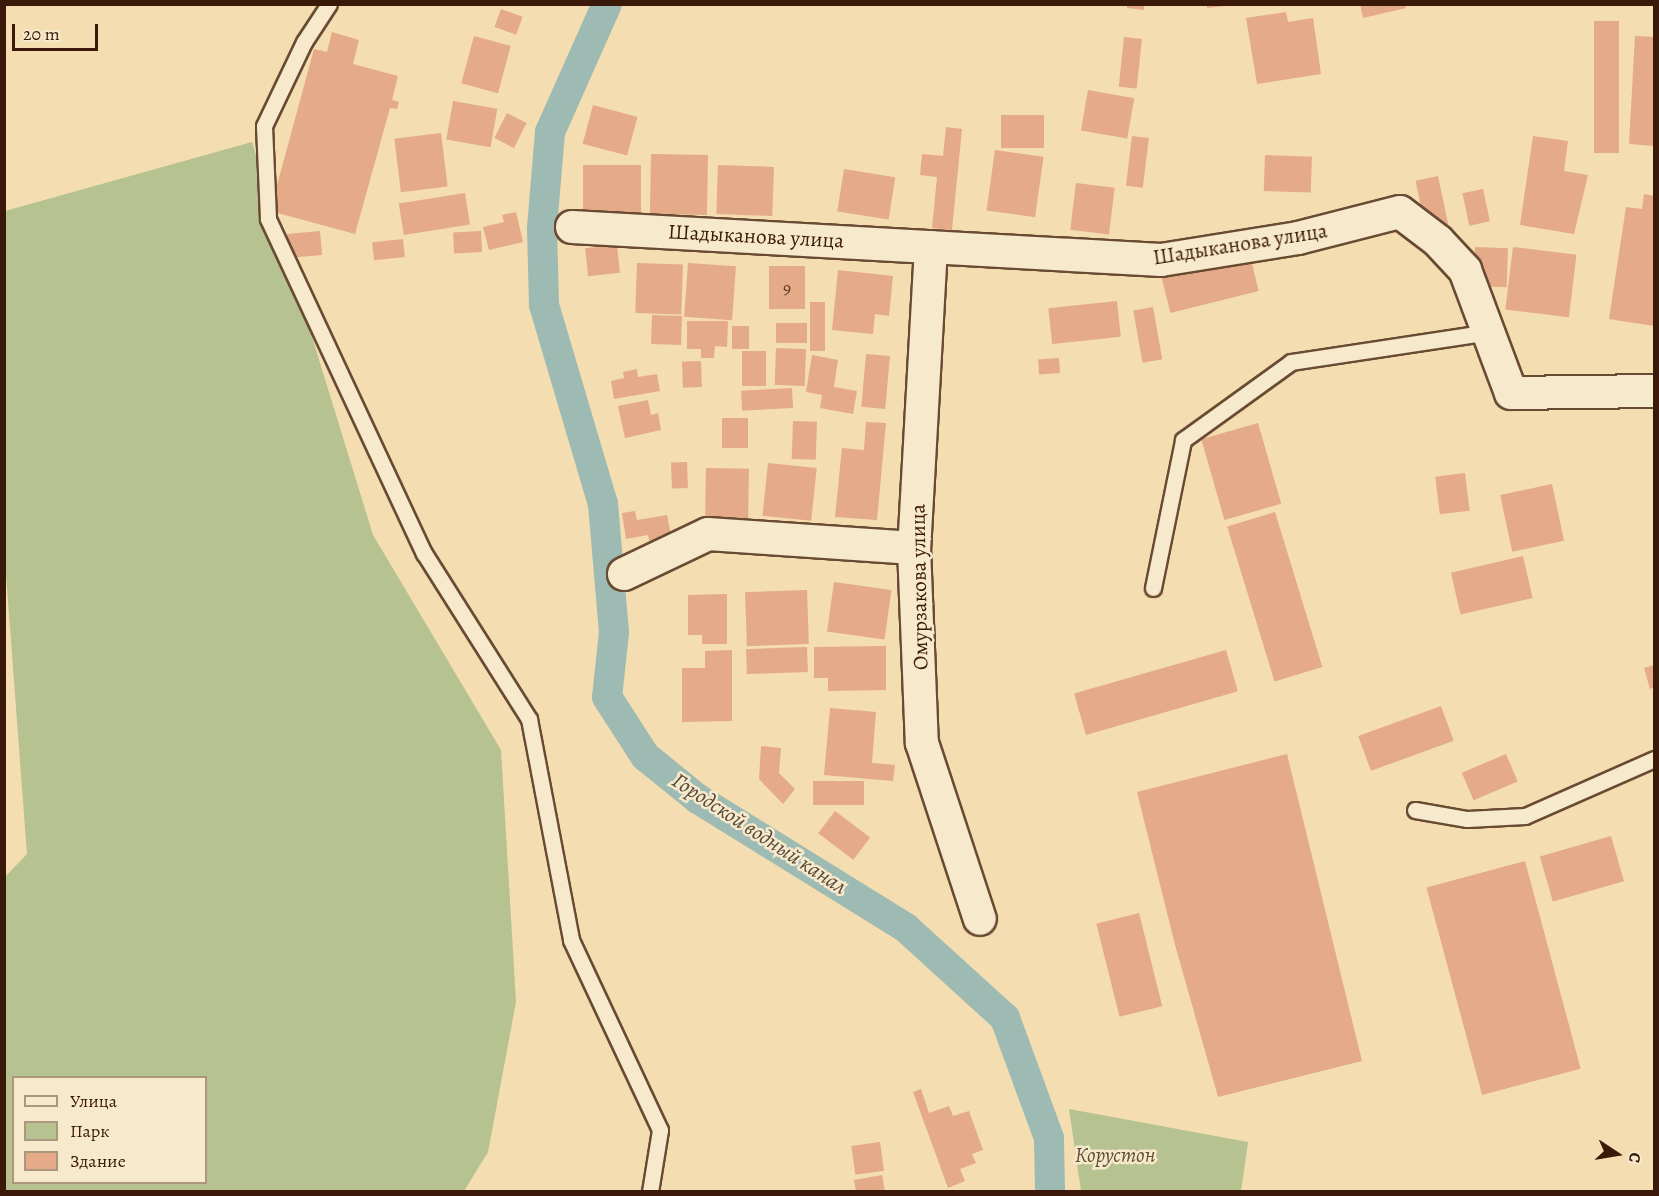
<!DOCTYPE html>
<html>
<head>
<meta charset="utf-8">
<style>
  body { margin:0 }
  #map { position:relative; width:1659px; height:1196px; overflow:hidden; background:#f3ddb1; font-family:Alegreya,serif }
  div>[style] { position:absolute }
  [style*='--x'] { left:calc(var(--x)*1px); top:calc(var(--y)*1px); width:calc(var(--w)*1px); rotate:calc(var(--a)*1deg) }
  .green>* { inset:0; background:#b6c28f }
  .canal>* { height:30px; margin:-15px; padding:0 15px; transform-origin:15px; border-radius:15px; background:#9dbab3 }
  .building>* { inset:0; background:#e5aa88; transform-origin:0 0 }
  .roads { filter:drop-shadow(2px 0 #694a32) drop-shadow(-2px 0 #694a32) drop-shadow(0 2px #694a32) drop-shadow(0 -2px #694a32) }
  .service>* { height:15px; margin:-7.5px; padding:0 7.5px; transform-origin:7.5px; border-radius:7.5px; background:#f7e9cc }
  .minor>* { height:32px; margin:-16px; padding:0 16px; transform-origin:16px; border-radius:16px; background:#f7e9cc }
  span { translate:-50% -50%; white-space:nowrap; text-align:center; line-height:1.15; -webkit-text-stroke:5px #f7e9cc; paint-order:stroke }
  .number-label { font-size:18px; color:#663d28 }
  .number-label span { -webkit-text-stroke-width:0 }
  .street-label { font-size:21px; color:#3b1908 }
  .park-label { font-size:21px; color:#604c30; font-style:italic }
  .water-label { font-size:22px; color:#58493b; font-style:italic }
  .frame { position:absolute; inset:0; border:6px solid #3b1908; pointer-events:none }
  .legend { position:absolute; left:12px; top:1076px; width:195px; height:108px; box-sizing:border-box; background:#f7e9cc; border:2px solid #ac967e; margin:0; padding:8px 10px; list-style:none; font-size:18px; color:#3b1908 }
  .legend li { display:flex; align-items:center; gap:12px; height:30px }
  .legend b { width:30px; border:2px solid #ac967e }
  .north { position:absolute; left:1587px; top:1124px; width:60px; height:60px; -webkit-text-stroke:4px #f7e9cc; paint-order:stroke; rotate:102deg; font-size:16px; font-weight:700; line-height:24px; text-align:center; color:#3b1908 }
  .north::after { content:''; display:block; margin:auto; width:21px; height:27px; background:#3b1908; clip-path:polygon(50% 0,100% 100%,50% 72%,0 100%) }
  .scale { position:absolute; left:12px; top:24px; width:86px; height:27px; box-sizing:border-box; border:3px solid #3b1908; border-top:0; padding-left:8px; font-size:18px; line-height:21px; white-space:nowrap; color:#3b1908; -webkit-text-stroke:4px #f7e9cc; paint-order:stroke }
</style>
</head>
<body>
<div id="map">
  <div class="green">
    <i style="clip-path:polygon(evenodd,252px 142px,373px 535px,501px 750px,516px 1002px,488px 1152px,464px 1191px,5px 1192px,5px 877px,27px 854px,4px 548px,5px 211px,252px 142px,14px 1078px,206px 1078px,206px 1182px,14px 1182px,14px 1078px)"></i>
    <i style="clip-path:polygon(1069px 1109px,1248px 1142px,1241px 1191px,1081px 1191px)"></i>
  </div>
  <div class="canal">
    <i style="--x:607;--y:4;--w:140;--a:114"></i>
    <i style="--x:550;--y:132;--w:96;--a:94.8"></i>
    <i style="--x:542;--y:228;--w:77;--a:88.5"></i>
    <i style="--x:544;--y:305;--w:208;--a:73.5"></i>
    <i style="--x:603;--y:504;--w:128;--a:85.1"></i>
    <i style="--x:614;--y:632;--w:65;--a:96.1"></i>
    <i style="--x:607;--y:697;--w:70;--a:57.2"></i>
    <i style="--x:645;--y:756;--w:68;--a:39.1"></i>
    <i style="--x:698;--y:799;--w:245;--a:31.8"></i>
    <i style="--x:906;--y:928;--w:134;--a:42.3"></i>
    <i style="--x:1005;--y:1018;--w:128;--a:69.9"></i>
    <i style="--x:1049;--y:1138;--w:54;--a:88.9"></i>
  </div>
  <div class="building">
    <i style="clip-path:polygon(1127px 4px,1144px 4px,1144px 10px,1127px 8px)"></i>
    <i style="clip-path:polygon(1207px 4px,1225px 4px,1225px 6px,1207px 8px)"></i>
    <i style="clip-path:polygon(1360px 4px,1405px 4px,1406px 8px,1363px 18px)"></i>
    <i style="left:501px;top:9px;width:23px;height:19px;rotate:20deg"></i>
    <i style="clip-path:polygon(1286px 12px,1288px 22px,1313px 18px,1321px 74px,1257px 84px,1246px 18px)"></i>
    <i style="left:1594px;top:21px;width:25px;height:132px"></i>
    <i style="clip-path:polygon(332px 32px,359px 40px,353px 64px,398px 76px,392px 100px,399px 102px,397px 109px,390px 108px,355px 234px,270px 211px,314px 49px,327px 52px)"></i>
    <i style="left:474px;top:36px;width:38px;height:49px;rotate:15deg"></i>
    <i style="clip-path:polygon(1635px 36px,1654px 37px,1654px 146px,1629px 144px)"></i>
    <i style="left:1124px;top:37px;width:18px;height:50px;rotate:6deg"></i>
    <i style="left:1088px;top:90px;width:47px;height:41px;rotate:10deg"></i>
    <i style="left:453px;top:101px;width:45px;height:39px;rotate:10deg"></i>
    <i style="left:593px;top:105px;width:46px;height:40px;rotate:15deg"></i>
    <i style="left:507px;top:113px;width:22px;height:28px;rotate:27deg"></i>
    <i style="left:1001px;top:115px;width:43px;height:33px"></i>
    <i style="clip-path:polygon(946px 127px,962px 129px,952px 230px,932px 228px,937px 177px,920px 175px,922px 154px,943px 156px)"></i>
    <i style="left:441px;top:133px;width:54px;height:47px;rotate:83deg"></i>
    <i style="left:1132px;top:136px;width:17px;height:50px;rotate:7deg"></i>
    <i style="clip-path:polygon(1533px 136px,1568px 141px,1564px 171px,1588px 175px,1574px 234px,1520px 225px)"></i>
    <i style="left:995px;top:150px;width:49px;height:61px;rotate:8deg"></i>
    <i style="left:651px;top:154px;width:57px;height:60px;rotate:1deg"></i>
    <i style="left:1265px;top:155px;width:47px;height:36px;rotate:2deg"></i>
    <i style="left:583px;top:165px;width:58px;height:51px"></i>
    <i style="left:718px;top:165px;width:56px;height:49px;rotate:2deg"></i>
    <i style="left:844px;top:169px;width:52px;height:43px;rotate:9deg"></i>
    <i style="left:1438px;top:176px;width:49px;height:23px;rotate:78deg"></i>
    <i style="left:1076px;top:183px;width:39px;height:47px;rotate:7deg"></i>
    <i style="left:1483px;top:189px;width:33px;height:21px;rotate:78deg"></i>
    <i style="left:465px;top:193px;width:32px;height:67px;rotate:81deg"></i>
    <i style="clip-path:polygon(1644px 194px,1654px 196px,1654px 326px,1609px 319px,1626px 207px,1642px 209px)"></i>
    <i style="clip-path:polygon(516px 212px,523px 242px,489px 250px,483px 227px,504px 222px,502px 215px)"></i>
    <i style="left:320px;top:231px;width:24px;height:33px;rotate:85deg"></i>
    <i style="left:481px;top:231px;width:21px;height:28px;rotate:87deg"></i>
    <i style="left:403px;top:239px;width:18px;height:31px;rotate:84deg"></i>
    <i style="left:617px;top:245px;width:28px;height:32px;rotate:84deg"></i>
    <i style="left:1475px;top:247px;width:33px;height:39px;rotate:2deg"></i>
    <i style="left:1513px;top:247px;width:64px;height:63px;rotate:7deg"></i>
    <i style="left:1250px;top:256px;width:36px;height:91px;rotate:76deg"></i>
    <i style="left:637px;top:263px;width:46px;height:50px;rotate:2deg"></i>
    <i style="left:688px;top:263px;width:48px;height:54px;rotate:4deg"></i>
    <i style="left:769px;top:266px;width:36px;height:43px"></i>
    <i style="clip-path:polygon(838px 270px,893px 276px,889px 316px,875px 314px,873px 334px,832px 330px)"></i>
    <i style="left:1117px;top:301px;width:36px;height:69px;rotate:84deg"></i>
    <i style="left:810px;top:302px;width:15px;height:49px"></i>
    <i style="left:1153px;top:307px;width:53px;height:20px;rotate:80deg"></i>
    <i style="left:652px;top:315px;width:30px;height:29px;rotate:2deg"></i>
    <i style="clip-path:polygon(687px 321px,728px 321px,727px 347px,715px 346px,714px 358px,701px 358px,701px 349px,687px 349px)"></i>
    <i style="left:776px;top:323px;width:31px;height:20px"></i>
    <i style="left:732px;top:326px;width:17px;height:23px"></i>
    <i style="left:776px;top:348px;width:30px;height:37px;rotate:2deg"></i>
    <i style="left:742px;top:351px;width:24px;height:35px"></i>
    <i style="left:866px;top:354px;width:24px;height:53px;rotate:5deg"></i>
    <i style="clip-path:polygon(812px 355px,838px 360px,834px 387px,857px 391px,853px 414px,820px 408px,822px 395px,806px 392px)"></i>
    <i style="left:1059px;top:358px;width:15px;height:21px;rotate:86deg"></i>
    <i style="left:701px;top:361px;width:26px;height:19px;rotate:88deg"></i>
    <i style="clip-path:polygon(637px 369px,638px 377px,657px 374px,660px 391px,614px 399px,611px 381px,624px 378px,623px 372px)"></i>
    <i style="left:792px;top:388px;width:20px;height:51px;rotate:87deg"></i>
    <i style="clip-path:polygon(648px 400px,651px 415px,658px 413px,661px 430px,625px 438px,618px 406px)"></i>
    <i style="left:722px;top:418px;width:26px;height:30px"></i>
    <i style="left:793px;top:421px;width:24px;height:38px;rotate:2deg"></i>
    <i style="clip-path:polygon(866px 422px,886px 423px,877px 520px,835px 517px,842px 448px,864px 450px)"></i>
    <i style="left:1258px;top:423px;width:84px;height:59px;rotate:74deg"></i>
    <i style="left:687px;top:462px;width:26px;height:16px;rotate:88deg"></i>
    <i style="left:768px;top:463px;width:49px;height:53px;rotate:6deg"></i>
    <i style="left:706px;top:468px;width:43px;height:52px;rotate:1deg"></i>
    <i style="left:1465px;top:473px;width:38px;height:30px;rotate:83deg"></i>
    <i style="left:1552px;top:484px;width:58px;height:53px;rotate:78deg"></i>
    <i style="clip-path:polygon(635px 511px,637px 520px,667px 515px,672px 540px,650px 544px,648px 535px,626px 539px,622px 513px)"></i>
    <i style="left:1275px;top:512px;width:162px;height:50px;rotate:73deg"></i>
    <i style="left:1523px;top:556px;width:43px;height:74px;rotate:77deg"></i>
    <i style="left:834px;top:582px;width:58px;height:50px;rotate:8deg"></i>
    <i style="left:807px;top:590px;width:54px;height:62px;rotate:88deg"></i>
    <i style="clip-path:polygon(727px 594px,727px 644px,702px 644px,702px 635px,688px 635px,688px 595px)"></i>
    <i style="clip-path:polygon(886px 646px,886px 690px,828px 691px,828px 678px,814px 678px,814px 647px)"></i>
    <i style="left:807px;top:647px;width:25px;height:61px;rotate:88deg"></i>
    <i style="clip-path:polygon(732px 650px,732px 721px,682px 722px,682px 668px,705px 668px,705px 651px)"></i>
    <i style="left:1226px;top:650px;width:43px;height:158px;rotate:74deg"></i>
    <i style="clip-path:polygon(1654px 665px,1654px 687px,1650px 689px,1644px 668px)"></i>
    <i style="left:1441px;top:706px;width:37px;height:88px;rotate:70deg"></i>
    <i style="clip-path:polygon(830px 708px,876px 712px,872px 763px,895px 765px,893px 781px,824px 775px)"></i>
    <i style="clip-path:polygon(761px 746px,781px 748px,779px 773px,795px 789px,783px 804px,759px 779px)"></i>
    <i style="clip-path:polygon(1287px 754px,1362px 1061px,1218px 1097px,1174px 941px,1137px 792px)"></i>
    <i style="left:1506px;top:754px;width:30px;height:48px;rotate:67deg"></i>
    <i style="left:813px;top:781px;width:51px;height:24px"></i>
    <i style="left:835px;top:811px;width:44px;height:28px;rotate:37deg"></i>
    <i style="left:1611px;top:836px;width:47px;height:74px;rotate:74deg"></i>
    <i style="left:1525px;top:861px;width:215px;height:102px;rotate:75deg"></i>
    <i style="left:1139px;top:913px;width:96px;height:44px;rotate:76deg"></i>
    <i style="clip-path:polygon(921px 1089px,929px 1113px,949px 1106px,953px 1116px,969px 1111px,983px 1150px,972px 1154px,976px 1163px,960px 1169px,965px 1181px,948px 1188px,913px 1092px)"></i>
    <i style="left:880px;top:1142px;width:29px;height:29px;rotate:82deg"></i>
    <i style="clip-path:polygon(882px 1175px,885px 1192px,856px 1192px,854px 1180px)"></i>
  </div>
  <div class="roads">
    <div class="service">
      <i style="--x:329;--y:4;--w:45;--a:123.3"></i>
      <i style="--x:304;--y:42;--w:93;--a:115.5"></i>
      <i style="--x:264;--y:126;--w:93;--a:87.5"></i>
      <i style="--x:268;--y:219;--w:369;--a:65"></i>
      <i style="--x:424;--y:553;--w:196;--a:57.7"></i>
      <i style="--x:529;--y:719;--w:225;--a:79.2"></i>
      <i style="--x:571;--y:940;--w:210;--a:64.9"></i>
      <i style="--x:660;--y:1130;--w:63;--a:99.2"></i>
      <i style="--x:1153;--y:588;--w:151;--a:-78.5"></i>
      <i style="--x:1183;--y:440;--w:133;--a:-35.8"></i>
      <i style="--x:1291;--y:362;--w:200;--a:-8.6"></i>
      <i style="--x:1415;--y:810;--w:53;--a:9.8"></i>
      <i style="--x:1467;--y:819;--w:58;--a:-3"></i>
      <i style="--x:1525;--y:816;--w:141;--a:-23.8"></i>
    </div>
    <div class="minor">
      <i style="--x:572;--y:227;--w:590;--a:3.21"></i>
      <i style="--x:1161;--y:260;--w:139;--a:-9.1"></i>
      <i style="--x:1298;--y:238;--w:105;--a:-14.3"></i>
      <i style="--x:1400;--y:212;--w:48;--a:37.3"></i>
      <i style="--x:1438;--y:241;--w:40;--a:47"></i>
      <i style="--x:1465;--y:270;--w:131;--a:69.5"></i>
      <i style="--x:1511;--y:393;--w:143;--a:-0.8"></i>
      <i style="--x:931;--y:247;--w:301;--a:93.2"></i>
      <i style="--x:914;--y:548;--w:195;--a:87.7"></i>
      <i style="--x:922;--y:743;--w:185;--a:71.8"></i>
      <i style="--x:624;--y:574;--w:93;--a:-25.5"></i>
      <i style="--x:708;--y:534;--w:206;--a:3.9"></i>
    </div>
  </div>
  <div class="number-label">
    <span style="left:787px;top:288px">9</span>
  </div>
  <div class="street-label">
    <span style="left:756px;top:236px;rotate:3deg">Шадыканова улица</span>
    <span style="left:1240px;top:244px;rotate:-9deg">Шадыканова улица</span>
    <span style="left:919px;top:587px;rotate:-91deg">Омурзакова улица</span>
  </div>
  <div class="park-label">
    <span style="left:1115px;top:1155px">Корустон</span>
  </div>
  <div class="water-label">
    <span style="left:759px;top:834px;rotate:33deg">Городской водный канал</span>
  </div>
  <div class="frame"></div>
  <ul class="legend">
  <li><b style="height:8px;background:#f7e9cc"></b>Улица</li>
  <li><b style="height:16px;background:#b6c28f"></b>Парк</li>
  <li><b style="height:16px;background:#e5aa88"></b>Здание</li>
  </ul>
  <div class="north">С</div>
  <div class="scale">20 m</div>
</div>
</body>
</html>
